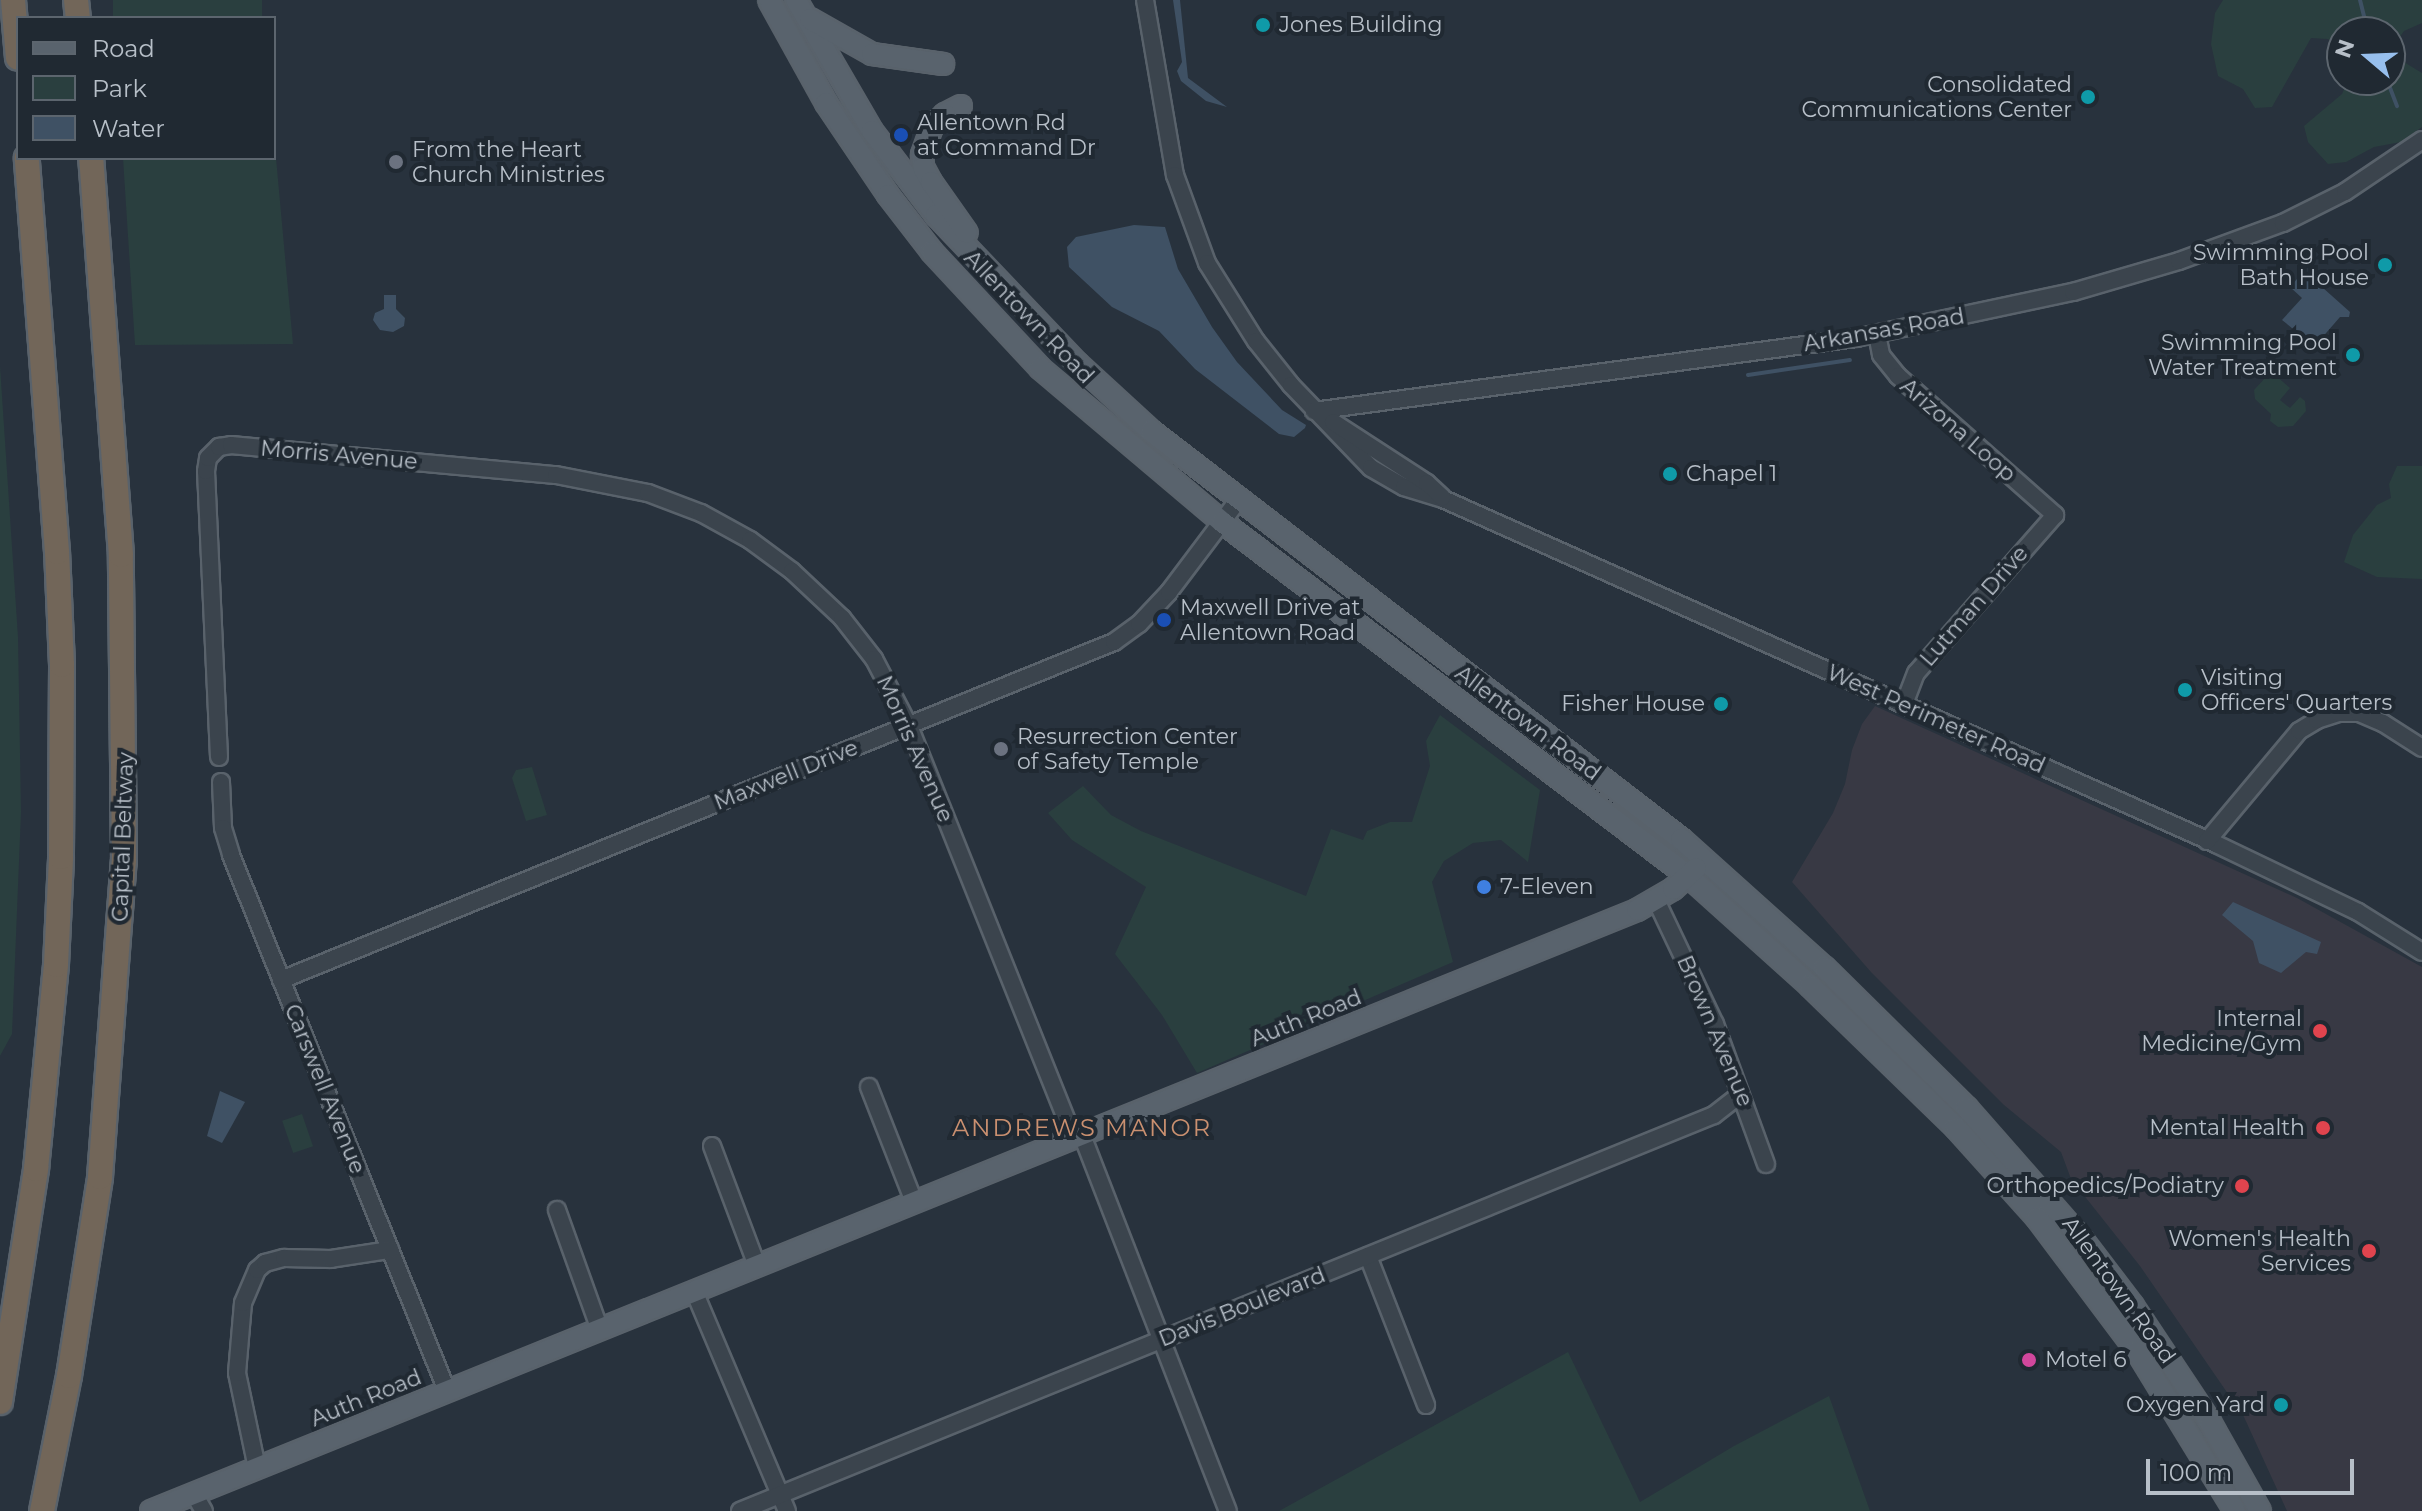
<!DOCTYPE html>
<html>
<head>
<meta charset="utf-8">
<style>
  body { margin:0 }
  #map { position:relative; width:2422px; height:1511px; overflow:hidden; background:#28323d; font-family:Montserrat,sans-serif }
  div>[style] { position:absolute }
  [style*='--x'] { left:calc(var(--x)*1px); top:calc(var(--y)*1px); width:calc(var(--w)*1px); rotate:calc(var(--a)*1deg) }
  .medical>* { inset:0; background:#383944 }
  .green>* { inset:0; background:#2a3f3f; transform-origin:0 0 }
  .water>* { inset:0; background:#3f5164 }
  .stream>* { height:4px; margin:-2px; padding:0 2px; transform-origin:2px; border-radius:2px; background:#3f5164 }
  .roads { filter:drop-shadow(2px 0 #59626b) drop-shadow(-2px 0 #59626b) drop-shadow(0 2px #59626b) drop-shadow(0 -2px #59626b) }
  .minor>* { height:16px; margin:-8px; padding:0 8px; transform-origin:8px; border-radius:8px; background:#3b444d }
  .major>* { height:20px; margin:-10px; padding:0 10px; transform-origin:10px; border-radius:10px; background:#59636d }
  .highway>* { height:24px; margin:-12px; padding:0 12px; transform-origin:12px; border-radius:12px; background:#726659 }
  .dots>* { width:22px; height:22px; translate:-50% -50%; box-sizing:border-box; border:4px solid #202932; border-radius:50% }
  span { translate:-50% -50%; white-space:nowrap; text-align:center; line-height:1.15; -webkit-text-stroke:8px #202932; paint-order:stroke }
  .poi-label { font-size:22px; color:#b7bfc8 }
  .left { translate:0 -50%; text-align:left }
  .right { translate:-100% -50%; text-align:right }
  .street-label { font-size:22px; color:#b7bfc8 }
  .neighbourhood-label { font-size:24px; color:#ca9070; letter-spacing:2px }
  .legend { position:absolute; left:16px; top:16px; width:260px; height:144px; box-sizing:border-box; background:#202932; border:2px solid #5c656e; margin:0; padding:10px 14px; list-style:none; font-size:24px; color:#b7bfc8 }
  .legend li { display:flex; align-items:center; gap:16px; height:40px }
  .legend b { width:40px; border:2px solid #5c656e }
  .north { position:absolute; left:2326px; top:16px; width:80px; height:80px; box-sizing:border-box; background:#202932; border:2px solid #5c656e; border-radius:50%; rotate:289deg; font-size:22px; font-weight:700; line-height:32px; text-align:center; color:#b7bfc8 }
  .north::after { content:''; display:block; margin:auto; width:28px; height:36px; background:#97bfed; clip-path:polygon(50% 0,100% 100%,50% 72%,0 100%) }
  .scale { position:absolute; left:2146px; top:1459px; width:208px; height:36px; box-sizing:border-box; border:4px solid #b7bfc8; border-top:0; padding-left:10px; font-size:24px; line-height:28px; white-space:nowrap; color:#b7bfc8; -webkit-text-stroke:6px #202932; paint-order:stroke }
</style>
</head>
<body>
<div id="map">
  <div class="medical">
    <i style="clip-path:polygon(1875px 706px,2297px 898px,2422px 967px,2422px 1511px,2287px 1511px,2244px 1417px,2140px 1266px,2071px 1179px,2061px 1152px,2004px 1105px,1871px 972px,1792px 882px,1833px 813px,1845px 784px,1852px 750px,1862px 724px)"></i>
  </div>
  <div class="green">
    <i style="left:113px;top:0;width:149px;height:18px"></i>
    <i style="clip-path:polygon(2223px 0,2422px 0,2422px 23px,2404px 31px,2393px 47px,2399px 59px,2422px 73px,2422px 127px,2401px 142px,2374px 147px,2346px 162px,2328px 164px,2308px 142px,2304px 126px,2342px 94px,2348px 80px,2390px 80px,2390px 32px,2342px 32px,2342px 51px,2328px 39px,2311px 38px,2272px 107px,2255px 108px,2243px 89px,2218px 76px,2211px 44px,2215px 13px)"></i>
    <i style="clip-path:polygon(274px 136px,293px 344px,135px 345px,123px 158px,274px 158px)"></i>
    <i style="clip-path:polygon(0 366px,18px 637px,21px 812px,12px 1034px,0 1056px)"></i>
    <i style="clip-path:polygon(2275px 375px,2290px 388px,2280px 400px,2290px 408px,2300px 397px,2305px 401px,2306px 411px,2293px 426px,2278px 427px,2270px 421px,2271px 414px,2255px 399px,2254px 390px,2266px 377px)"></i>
    <i style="clip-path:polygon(2397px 466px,2422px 466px,2422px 579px,2377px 577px,2344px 562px,2353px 535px,2377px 505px,2391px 498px,2389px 484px)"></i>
    <i style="clip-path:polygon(1440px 715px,1540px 790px,1528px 862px,1501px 840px,1473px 843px,1444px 861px,1432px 882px,1453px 962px,1197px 1073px,1162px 1015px,1115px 954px,1146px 887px,1072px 840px,1048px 813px,1083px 786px,1111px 815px,1141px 831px,1306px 896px,1331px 829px,1363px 840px,1367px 831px,1390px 822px,1412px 822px,1430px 766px,1426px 741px)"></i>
    <i style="clip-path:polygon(532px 767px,547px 815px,526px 821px,512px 778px,516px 770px)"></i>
    <i style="left:302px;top:1114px;width:34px;height:21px;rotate:71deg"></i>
    <i style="clip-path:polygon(1568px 1352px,1640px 1502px,1734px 1446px,1829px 1396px,1870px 1511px,1279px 1511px)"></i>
  </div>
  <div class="water">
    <i style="clip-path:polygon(1173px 0,1180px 0,1188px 78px,1227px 107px,1206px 101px,1181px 81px,1177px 71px,1182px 62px)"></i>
    <i style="clip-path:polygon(1134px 225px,1165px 227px,1178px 269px,1212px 327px,1237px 362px,1282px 410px,1306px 425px,1305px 428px,1294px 437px,1279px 434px,1195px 369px,1159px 331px,1112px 307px,1069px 267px,1067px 247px,1076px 237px)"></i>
    <i style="clip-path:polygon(2304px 271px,2350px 312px,2349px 317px,2340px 317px,2320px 340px,2323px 346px,2319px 350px,2282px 320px,2302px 298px,2290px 287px)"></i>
    <i style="clip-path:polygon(384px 295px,396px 295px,396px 309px,405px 318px,404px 326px,393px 332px,380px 330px,373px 320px,375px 313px,384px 309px)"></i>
    <i style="clip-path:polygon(2233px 902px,2321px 942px,2317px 954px,2306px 952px,2281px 973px,2259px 963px,2253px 941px,2222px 915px)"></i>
    <i style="clip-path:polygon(220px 1091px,245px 1102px,222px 1143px,207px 1136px)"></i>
  </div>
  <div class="stream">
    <i style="--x:2360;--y:0;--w:33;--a:76"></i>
    <i style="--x:2387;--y:80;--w:28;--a:69"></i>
    <i style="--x:1748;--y:375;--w:103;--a:-8.4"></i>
  </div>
  <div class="roads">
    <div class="minor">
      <i style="--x:1145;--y:0;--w:178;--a:80.3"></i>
      <i style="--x:1175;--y:175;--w:94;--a:70"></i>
      <i style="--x:1207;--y:263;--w:92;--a:57.9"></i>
      <i style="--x:1256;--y:341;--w:56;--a:51.5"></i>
      <i style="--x:1291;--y:385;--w:115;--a:46.1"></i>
      <i style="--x:1371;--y:468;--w:38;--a:30"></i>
      <i style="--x:1404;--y:487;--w:41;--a:17.1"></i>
      <i style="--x:1443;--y:499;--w:846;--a:24.05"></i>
      <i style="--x:2216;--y:844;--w:157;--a:25.6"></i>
      <i style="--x:2358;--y:912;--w:75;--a:32"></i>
      <i style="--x:1877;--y:334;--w:21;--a:79"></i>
      <i style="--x:1881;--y:355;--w:27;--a:51"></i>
      <i style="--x:1898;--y:376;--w:210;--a:41.5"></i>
      <i style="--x:2055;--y:515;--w:210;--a:131.3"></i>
      <i style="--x:1916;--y:673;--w:33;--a:111"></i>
      <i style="--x:1314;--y:411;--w:547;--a:-7.67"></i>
      <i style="--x:1856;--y:338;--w:222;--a:-12"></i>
      <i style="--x:2073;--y:292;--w:110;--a:-16.3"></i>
      <i style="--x:2179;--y:261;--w:111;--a:-20.1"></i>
      <i style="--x:2283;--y:223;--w:69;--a:-26.6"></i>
      <i style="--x:2345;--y:192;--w:93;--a:-34"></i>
      <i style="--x:1333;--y:422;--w:112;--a:33"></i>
      <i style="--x:1427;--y:483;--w:21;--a:43"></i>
      <i style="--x:219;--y:757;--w:286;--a:-92.6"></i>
      <i style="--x:206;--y:471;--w:13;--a:-81"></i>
      <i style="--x:208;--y:458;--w:16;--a:-45"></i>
      <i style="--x:219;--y:447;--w:12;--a:-9"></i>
      <i style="--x:231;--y:445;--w:326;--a:5.3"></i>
      <i style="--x:556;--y:475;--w:94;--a:11.1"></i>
      <i style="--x:648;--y:493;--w:57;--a:20.7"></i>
      <i style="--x:701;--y:513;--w:56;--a:28.9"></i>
      <i style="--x:750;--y:540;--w:52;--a:36.4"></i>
      <i style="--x:792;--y:571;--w:69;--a:43.2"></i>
      <i style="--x:842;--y:618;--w:52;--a:52"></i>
      <i style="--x:874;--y:659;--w:76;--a:62.4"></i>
      <i style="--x:909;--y:726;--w:444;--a:68.2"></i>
      <i style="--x:221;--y:782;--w:46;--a:87.5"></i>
      <i style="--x:223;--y:828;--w:28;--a:73"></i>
      <i style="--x:231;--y:855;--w:578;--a:68.05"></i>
      <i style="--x:2207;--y:841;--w:143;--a:-50.1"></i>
      <i style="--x:2299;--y:731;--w:21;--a:-31"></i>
      <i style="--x:2317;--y:720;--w:23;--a:-18"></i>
      <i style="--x:2339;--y:713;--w:20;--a:0"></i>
      <i style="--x:2359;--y:713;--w:26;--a:23"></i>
      <i style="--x:2383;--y:723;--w:46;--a:32.7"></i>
      <i style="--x:1656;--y:900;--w:137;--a:64.6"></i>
      <i style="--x:1715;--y:1024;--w:149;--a:70"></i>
      <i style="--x:281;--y:980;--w:899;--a:-22.09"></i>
      <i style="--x:1114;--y:642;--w:31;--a:-36"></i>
      <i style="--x:1139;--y:624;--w:44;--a:-46.8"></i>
      <i style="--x:1169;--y:592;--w:116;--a:-53"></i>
      <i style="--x:869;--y:1087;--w:123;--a:68.6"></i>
      <i style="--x:1082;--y:1135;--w:403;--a:68.8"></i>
      <i style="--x:712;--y:1146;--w:128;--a:69.4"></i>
      <i style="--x:557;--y:1210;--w:127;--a:70.3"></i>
      <i style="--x:1368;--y:1256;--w:160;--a:68.7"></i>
      <i style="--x:694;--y:1291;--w:239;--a:67.1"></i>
      <i style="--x:257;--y:1468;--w:97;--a:-101.9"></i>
      <i style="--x:237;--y:1373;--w:70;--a:-85.1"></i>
      <i style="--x:243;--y:1303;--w:36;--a:-67"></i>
      <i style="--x:257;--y:1270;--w:11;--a:-41"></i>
      <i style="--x:265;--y:1263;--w:20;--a:-15"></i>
      <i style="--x:284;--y:1258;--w:47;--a:1.2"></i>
      <i style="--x:331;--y:1259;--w:60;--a:-8.7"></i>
      <i style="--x:194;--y:1494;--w:20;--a:60"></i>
      <i style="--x:740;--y:1511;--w:1051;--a:-22.13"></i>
      <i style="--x:1714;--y:1115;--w:33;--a:-38"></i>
    </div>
    <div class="major">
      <i style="--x:769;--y:0;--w:118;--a:61"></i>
      <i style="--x:826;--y:103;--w:111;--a:56"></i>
      <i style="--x:888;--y:195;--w:72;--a:52.3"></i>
      <i style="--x:932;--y:252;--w:158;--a:47"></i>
      <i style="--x:1040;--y:368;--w:238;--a:40.2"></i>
      <i style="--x:1222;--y:522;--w:585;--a:37.22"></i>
      <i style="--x:1688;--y:876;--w:164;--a:42"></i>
      <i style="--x:1810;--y:986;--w:204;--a:44.2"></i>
      <i style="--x:1956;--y:1128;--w:121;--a:48"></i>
      <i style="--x:2037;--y:1218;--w:166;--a:53.1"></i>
      <i style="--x:2137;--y:1351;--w:188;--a:58.5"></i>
      <i style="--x:796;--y:0;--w:151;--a:59.9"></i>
      <i style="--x:872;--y:131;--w:106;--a:52.7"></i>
      <i style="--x:936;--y:215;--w:206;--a:46.4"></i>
      <i style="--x:1078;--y:364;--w:99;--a:42.5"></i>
      <i style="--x:1151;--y:431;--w:669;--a:37.59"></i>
      <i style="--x:1681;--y:839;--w:193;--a:41.9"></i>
      <i style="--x:1825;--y:968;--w:199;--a:44.6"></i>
      <i style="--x:1967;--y:1108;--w:174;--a:48.7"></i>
      <i style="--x:2082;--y:1239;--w:84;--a:52.7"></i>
      <i style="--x:2133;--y:1306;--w:139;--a:56.4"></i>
      <i style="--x:2210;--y:1422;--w:102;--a:60.7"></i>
      <i style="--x:810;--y:19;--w:71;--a:29.4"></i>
      <i style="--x:872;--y:54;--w:72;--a:8"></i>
      <i style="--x:961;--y:106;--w:18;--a:153"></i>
      <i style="--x:945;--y:114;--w:18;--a:135"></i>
      <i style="--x:932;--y:127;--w:30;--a:110"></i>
      <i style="--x:922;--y:155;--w:12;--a:85"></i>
      <i style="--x:923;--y:167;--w:17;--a:62"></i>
      <i style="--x:931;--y:182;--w:62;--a:54.8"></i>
      <i style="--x:151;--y:1511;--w:1603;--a:-22.02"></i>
      <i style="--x:1637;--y:910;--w:42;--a:-30.3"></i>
      <i style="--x:1673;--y:889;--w:31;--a:-42"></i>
    </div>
    <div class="highway">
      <i style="--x:13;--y:0;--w:58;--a:85.1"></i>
      <i style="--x:76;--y:0;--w:18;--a:84"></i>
      <i style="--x:0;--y:1402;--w:236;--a:-81.2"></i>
      <i style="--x:36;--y:1169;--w:205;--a:-84.4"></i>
      <i style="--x:56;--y:965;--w:108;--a:-87.3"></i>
      <i style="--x:61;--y:857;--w:192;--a:-89.7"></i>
      <i style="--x:62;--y:665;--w:113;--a:-92.5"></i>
      <i style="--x:57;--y:552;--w:395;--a:-94.4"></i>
      <i style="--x:42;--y:1511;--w:138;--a:-78.7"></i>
      <i style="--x:69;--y:1376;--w:201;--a:-81.1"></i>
      <i style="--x:100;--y:1177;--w:317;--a:-85.7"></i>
      <i style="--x:124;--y:861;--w:306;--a:-90.6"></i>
      <i style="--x:121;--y:555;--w:398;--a:-94.3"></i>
    </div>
  </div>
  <div class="dots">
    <i style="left:1263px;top:25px;background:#0f9aa8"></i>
    <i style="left:2088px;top:97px;background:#0f9aa8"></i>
    <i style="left:901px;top:135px;background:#1a4fb4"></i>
    <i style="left:396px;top:162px;background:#6b7280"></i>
    <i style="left:2385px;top:265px;background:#0f9aa8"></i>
    <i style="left:2353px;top:355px;background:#0f9aa8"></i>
    <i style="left:1670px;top:474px;background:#0f9aa8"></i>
    <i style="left:1164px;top:620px;background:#1a4fb4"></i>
    <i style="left:2185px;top:690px;background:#0f9aa8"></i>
    <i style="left:1721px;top:704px;background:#0f9aa8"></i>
    <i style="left:1001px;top:749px;background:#6b7280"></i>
    <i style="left:1484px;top:887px;background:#3f7fe0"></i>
    <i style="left:2320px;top:1031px;background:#e0444e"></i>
    <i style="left:2323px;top:1128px;background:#e0444e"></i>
    <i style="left:2242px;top:1186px;background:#e0444e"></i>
    <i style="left:2369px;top:1251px;background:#e0444e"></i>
    <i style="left:2029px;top:1360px;background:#d1479c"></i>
    <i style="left:2281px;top:1405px;background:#0f9aa8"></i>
  </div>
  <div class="poi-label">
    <span class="left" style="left:1279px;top:25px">Jones Building</span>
    <span class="right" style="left:2072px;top:97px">Consolidated<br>Communications Center</span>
    <span class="left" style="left:917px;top:135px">Allentown Rd<br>at Command Dr</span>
    <span class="left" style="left:412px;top:162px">From the Heart<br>Church Ministries</span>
    <span class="right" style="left:2369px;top:265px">Swimming Pool<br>Bath House</span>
    <span class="right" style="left:2337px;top:355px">Swimming Pool<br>Water Treatment</span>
    <span class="left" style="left:1686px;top:474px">Chapel 1</span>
    <span class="left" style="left:1180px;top:620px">Maxwell Drive at<br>Allentown Road</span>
    <span class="left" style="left:2201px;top:690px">Visiting<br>Officers' Quarters</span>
    <span class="right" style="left:1705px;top:704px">Fisher House</span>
    <span class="left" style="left:1017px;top:749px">Resurrection Center<br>of Safety Temple</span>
    <span class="left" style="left:1500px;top:887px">7-Eleven</span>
    <span class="right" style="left:2302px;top:1031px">Internal<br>Medicine/Gym</span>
    <span class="right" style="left:2305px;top:1128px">Mental Health</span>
    <span class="right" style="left:2224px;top:1186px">Orthopedics/Podiatry</span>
    <span class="right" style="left:2351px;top:1251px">Women's Health<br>Services</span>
    <span class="left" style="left:2045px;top:1360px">Motel 6</span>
    <span class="right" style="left:2265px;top:1405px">Oxygen Yard</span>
  </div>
  <div class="street-label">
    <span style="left:1029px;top:317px;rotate:46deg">Allentown Road</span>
    <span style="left:1884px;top:330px;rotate:-10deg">Arkansas Road</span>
    <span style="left:1958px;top:430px;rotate:41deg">Arizona Loop</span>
    <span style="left:339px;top:455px;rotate:5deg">Morris Avenue</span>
    <span style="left:1974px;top:606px;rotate:-49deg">Lutman Drive</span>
    <span style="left:1936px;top:719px;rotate:24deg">West Perimeter Road</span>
    <span style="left:1528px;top:723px;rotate:37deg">Allentown Road</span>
    <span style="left:915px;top:749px;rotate:66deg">Morris Avenue</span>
    <span style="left:786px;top:775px;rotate:-22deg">Maxwell Drive</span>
    <span style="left:123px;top:837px;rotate:-88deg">Capital Beltway</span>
    <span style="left:1306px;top:1018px;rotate:-22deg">Auth Road</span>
    <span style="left:1715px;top:1031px;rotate:67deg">Brown Avenue</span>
    <span style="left:325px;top:1089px;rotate:68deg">Carswell Avenue</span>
    <span style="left:2119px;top:1290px;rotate:54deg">Allentown Road</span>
    <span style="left:1242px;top:1307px;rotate:-22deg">Davis Boulevard</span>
    <span style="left:366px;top:1398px;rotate:-22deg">Auth Road</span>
  </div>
  <div class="neighbourhood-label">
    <span style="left:1082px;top:1128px">ANDREWS MANOR</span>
  </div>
  <ul class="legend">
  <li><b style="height:10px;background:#59636d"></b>Road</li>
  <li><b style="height:22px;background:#2a3f3f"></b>Park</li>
  <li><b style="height:22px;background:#3f5164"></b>Water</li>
  </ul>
  <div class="north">N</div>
  <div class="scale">100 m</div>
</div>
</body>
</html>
